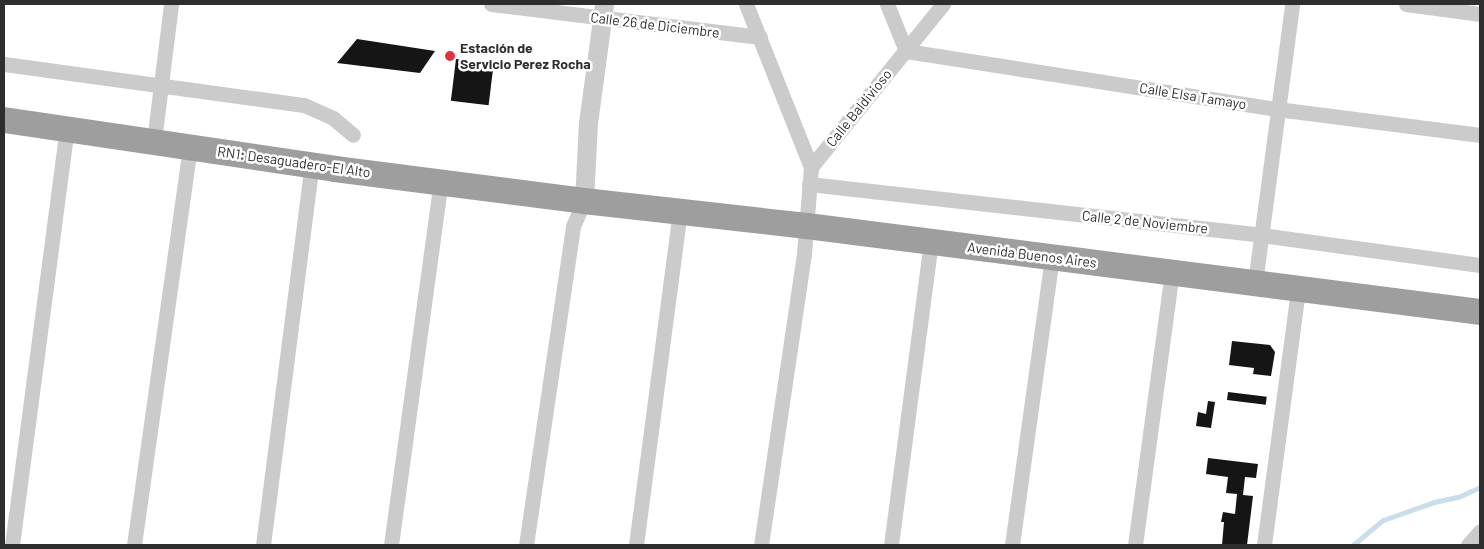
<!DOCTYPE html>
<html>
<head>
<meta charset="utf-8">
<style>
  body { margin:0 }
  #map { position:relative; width:1484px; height:549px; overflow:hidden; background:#fff; font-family:Barlow,sans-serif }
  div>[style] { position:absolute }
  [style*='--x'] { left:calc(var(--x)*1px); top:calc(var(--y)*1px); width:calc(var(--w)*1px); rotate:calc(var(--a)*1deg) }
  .stream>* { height:5px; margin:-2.5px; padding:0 2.5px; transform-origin:2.5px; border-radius:2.5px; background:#c8deeb }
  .building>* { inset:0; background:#151515; transform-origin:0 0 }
  .minor>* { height:15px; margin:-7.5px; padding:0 7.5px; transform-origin:7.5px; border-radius:7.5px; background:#cbcbcb }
  .tertiary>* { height:19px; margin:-9.5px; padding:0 9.5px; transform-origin:9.5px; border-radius:9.5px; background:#cbcbcb }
  .trunk>* { height:26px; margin:-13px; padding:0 13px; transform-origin:13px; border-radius:13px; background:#9e9e9e }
  .dots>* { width:14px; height:14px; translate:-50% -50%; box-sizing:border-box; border:2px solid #fff; border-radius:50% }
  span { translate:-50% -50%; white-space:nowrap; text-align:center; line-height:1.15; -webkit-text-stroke:5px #fff; paint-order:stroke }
  .street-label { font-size:14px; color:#2e2e2e }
  .poi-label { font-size:14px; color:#2e2e2e; font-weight:700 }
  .left { translate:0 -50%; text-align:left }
  .frame { position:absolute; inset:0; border:5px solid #2e2e2e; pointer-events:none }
</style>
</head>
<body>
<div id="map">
  <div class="stream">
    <i style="--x:1353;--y:545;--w:39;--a:-40"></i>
    <i style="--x:1383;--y:520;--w:54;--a:-19.4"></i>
    <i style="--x:1434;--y:502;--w:25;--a:-12"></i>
    <i style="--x:1458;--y:497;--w:24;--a:-24"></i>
  </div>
  <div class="building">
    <i style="clip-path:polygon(357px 39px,435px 51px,420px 73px,337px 63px)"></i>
    <i style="left:456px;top:59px;width:38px;height:42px;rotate:7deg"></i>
    <i style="clip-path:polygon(1232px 341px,1270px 345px,1275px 352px,1271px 376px,1253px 374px,1254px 368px,1229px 365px)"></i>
    <i style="left:1228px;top:392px;width:39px;height:8px;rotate:7deg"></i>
    <i style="clip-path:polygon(1208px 401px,1215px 402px,1211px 428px,1196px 426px,1198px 412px,1206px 414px)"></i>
    <i style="clip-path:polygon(1208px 458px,1258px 464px,1256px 478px,1245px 477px,1243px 495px,1253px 496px,1247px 545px,1222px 545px,1224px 522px,1221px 522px,1223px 512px,1235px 514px,1237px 494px,1226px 493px,1228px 477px,1206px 474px)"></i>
  </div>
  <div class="minor">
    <i style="--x:491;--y:4;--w:271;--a:7"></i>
    <i style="--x:746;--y:4;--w:175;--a:68.3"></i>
    <i style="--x:887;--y:4;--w:51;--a:68"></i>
    <i style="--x:906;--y:51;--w:376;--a:8.9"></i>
    <i style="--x:1277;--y:109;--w:205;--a:7.3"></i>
    <i style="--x:1406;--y:4;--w:75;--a:7.7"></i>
    <i style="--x:4;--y:64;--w:303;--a:7.8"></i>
    <i style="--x:304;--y:105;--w:32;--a:24"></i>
    <i style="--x:333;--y:118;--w:26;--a:40"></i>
    <i style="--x:154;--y:141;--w:138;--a:-82.9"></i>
    <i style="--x:809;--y:184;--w:455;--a:6.4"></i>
    <i style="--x:1261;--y:235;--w:221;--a:7.8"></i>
    <i style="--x:1255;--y:283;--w:281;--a:-82.4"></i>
    <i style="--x:12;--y:545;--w:420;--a:-82.5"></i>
    <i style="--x:134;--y:545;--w:403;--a:-82"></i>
    <i style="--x:263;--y:545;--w:383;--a:-82.7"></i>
    <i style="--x:391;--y:545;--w:366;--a:-82.2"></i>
    <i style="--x:526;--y:545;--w:322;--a:-81.6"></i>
    <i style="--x:573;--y:226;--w:27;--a:-66"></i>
    <i style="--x:636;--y:545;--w:336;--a:-82.5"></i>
    <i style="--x:761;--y:545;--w:294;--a:-81.6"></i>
    <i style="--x:804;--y:254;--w:87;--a:-85.4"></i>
    <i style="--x:811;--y:167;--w:210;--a:-51"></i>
    <i style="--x:891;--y:545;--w:306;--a:-82.5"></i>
    <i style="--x:1012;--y:545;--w:291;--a:-82.1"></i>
    <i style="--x:1135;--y:545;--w:275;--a:-82.3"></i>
    <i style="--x:1264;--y:545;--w:257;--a:-82.4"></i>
    <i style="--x:1468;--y:545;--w:18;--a:-49"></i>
  </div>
  <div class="tertiary">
    <i style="--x:584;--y:201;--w:78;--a:-87.1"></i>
    <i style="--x:588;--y:123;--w:120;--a:-82.3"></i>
  </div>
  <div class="trunk">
    <i style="--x:4;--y:120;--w:335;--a:8.4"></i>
    <i style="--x:335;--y:169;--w:251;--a:7.3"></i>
    <i style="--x:584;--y:201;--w:224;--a:6.4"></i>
    <i style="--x:807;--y:226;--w:678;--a:7.28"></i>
  </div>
  <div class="dots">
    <i style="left:450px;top:56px;background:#e23242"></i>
  </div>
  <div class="street-label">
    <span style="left:655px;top:25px;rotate:7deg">Calle 26 de Diciembre</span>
    <span style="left:1193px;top:96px;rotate:9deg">Calle Elsa Tamayo</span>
    <span style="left:859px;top:108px;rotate:-51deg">Calle Baldivioso</span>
    <span style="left:294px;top:162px;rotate:8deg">RN1: Desaguadero-El Alto</span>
    <span style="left:1145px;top:222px;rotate:6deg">Calle 2 de Noviembre</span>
    <span style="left:1032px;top:255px;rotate:7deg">Avenida Buenos Aires</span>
  </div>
  <div class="poi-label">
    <span class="left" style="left:460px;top:56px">Estación de<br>Servicio Perez Rocha</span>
  </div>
  <div class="frame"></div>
</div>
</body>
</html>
